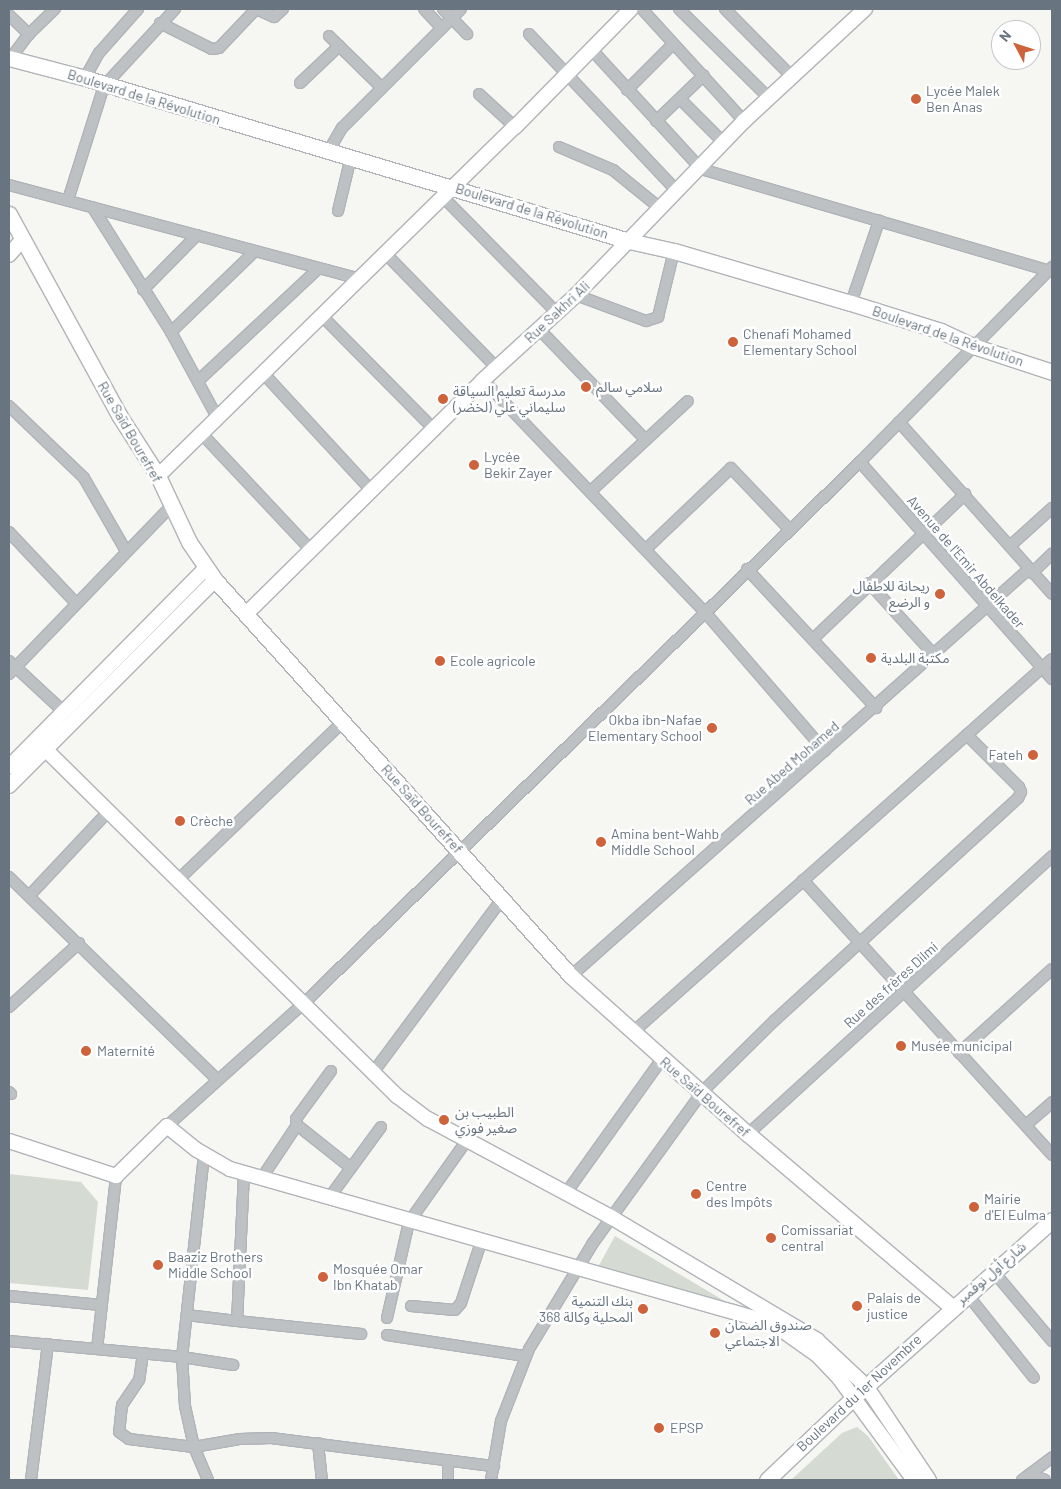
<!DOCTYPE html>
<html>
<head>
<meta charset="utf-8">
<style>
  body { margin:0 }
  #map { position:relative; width:1061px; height:1489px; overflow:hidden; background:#f6f6f3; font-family:Barlow,"Noto Sans Arabic",sans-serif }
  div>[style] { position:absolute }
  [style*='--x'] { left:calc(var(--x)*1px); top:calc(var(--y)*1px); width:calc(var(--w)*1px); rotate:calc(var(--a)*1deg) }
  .green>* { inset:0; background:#d5dad3 }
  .roads { filter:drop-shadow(1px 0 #b0b4b8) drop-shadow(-1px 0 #b0b4b8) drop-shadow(0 1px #b0b4b8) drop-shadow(0 -1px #b0b4b8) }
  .street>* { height:10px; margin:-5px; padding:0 5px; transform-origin:5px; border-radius:5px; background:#bdc1c4 }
  .secondary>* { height:14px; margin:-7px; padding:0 7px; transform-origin:7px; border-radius:7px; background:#fff }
  .primary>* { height:15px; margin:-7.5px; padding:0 7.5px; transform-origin:7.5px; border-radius:7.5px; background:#fff }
  .dots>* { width:14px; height:14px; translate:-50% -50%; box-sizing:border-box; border:2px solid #fff; border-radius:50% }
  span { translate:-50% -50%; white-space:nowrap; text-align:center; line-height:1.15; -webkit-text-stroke:5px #fff; paint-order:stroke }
  .poi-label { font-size:14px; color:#687580 }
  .left { translate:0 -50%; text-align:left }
  .right { translate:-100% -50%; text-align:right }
  .street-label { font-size:14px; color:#687580 }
  .frame { position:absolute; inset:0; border:10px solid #687580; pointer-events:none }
  .north { position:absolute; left:991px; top:20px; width:50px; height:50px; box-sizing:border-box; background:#fff; border:1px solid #c3c8cc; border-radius:50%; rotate:310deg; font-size:14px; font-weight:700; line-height:20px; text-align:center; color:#687580 }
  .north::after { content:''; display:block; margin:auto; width:18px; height:22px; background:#ce623a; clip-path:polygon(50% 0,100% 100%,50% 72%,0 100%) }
</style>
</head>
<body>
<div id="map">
  <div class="green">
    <i style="clip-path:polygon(9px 1174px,81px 1182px,98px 1202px,88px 1290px,9px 1283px)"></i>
    <i style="clip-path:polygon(615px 1236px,728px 1303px,597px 1269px)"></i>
    <i style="clip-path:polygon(857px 1427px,868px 1436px,899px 1480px,791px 1480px,842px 1433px)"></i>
  </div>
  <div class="roads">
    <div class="street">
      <i style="--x:256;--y:9;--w:20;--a:24"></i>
      <i style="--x:274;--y:17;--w:12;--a:-42"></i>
      <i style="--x:424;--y:9;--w:26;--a:47"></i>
      <i style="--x:443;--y:9;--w:35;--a:46"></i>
      <i style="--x:642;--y:9;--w:151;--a:47.7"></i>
      <i style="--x:679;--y:9;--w:128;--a:44.7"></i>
      <i style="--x:725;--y:9;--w:97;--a:45.4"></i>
      <i style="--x:9;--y:15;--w:28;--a:44"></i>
      <i style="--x:160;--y:23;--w:58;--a:26.6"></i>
      <i style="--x:212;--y:49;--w:7;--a:-8"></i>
      <i style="--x:219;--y:48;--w:54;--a:-46.5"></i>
      <i style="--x:529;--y:34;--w:216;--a:46.7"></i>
      <i style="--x:329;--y:36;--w:73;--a:44.4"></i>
      <i style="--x:592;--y:50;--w:161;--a:47.5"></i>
      <i style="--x:701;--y:169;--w:363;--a:16.3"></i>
      <i style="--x:10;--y:59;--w:31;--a:-53"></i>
      <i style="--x:29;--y:34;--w:36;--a:-44"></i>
      <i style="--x:85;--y:78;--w:29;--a:-61"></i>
      <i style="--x:99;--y:53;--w:59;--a:-48.4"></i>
      <i style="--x:300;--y:83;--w:54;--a:-43.5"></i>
      <i style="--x:627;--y:90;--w:65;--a:-45"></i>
      <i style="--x:479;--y:94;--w:49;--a:42.5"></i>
      <i style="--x:680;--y:99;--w:61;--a:45"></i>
      <i style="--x:656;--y:121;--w:66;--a:-43.8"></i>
      <i style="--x:559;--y:147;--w:59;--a:23.1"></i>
      <i style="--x:613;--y:170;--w:60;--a:39"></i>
      <i style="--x:328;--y:152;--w:28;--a:-60"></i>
      <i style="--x:342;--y:128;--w:168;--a:-45"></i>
      <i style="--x:9;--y:185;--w:363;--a:15"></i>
      <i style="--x:443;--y:197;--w:161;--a:45.5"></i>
      <i style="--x:68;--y:200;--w:120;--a:-72.5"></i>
      <i style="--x:104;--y:86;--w:105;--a:-47.3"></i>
      <i style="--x:93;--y:208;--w:146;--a:57.8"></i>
      <i style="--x:171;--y:332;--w:97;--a:61.6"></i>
      <i style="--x:338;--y:211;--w:56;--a:-76.5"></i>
      <i style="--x:386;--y:254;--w:159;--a:45.8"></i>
      <i style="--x:143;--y:290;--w:77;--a:-45.5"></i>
      <i style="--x:576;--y:295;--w:75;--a:20.4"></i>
      <i style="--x:646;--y:321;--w:13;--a:-18"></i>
      <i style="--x:658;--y:317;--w:68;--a:-76.4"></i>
      <i style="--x:851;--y:303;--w:87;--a:-71.1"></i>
      <i style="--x:322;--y:316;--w:161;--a:45.3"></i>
      <i style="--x:539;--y:329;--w:154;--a:46.1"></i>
      <i style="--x:171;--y:332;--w:115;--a:-43.9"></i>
      <i style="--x:263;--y:373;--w:161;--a:47.3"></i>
      <i style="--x:199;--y:380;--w:161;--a:-43"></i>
      <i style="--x:483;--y:380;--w:320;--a:46.3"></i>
      <i style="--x:704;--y:611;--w:185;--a:49.2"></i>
      <i style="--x:9;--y:406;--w:104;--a:43.8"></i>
      <i style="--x:84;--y:478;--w:84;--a:60.1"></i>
      <i style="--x:899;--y:422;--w:230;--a:48.3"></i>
      <i style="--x:202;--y:434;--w:161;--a:46.8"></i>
      <i style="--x:860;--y:462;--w:290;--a:48.5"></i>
      <i style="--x:591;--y:491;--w:132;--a:-42.9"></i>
      <i style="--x:9;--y:532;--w:98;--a:46.7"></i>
      <i style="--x:1010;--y:546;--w:57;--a:-42.1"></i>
      <i style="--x:646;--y:549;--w:117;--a:-43.6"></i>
      <i style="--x:731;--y:468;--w:84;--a:46.4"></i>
      <i style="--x:747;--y:569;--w:190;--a:47.1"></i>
      <i style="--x:1032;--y:573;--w:28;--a:-44"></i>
      <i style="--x:869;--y:583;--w:97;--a:47.9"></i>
      <i style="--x:814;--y:638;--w:209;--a:-43.6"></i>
      <i style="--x:9;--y:661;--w:75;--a:42.8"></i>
      <i style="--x:9;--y:674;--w:232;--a:-46"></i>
      <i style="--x:9;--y:877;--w:291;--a:44.2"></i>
      <i style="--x:803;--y:880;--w:371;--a:47.8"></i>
      <i style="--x:177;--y:881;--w:230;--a:-43.8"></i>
      <i style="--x:29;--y:896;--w:115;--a:-46.8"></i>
      <i style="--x:571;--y:976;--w:613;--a:-41.63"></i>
      <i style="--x:9;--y:1007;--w:95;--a:-42.4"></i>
      <i style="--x:632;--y:1033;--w:562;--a:-41.68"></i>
      <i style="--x:959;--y:1053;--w:125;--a:-42.1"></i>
      <i style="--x:331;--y:1071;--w:59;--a:126.1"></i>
      <i style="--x:296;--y:1119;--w:6;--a:81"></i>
      <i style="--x:297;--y:1125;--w:69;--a:38.5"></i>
      <i style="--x:372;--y:1074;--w:218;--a:-53.4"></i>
      <i style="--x:9;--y:1092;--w:3;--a:45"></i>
      <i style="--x:1026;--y:1125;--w:35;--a:-41"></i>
      <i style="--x:167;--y:1126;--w:181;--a:-41.9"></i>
      <i style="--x:302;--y:1005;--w:779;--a:-44.22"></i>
      <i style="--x:860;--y:462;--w:274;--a:-45.4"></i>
      <i style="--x:748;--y:1134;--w:412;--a:-42.4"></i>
      <i style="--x:204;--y:1155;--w:203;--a:96.2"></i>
      <i style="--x:182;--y:1357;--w:49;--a:86.5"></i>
      <i style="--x:185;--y:1406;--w:42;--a:77.6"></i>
      <i style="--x:194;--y:1447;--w:36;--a:67"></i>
      <i style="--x:244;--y:1173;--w:148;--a:92.7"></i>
      <i style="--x:237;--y:1321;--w:125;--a:6"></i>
      <i style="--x:261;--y:1179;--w:65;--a:-56.3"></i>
      <i style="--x:566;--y:1193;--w:165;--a:-54.4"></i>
      <i style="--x:329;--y:1198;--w:88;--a:-53.8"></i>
      <i style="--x:993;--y:1271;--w:92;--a:49.9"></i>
      <i style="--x:967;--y:1294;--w:107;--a:51.4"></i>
      <i style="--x:9;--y:1296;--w:92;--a:5.6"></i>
      <i style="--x:411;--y:1306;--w:44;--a:5.2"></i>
      <i style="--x:455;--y:1310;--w:9;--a:-49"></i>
      <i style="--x:461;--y:1303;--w:64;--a:-71.8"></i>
      <i style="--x:187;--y:1315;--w:50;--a:6.8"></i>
      <i style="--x:387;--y:1318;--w:98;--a:-77.1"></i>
      <i style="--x:409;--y:1222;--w:100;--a:-54.7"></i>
      <i style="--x:387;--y:1335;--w:140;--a:8.7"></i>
      <i style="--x:9;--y:1341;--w:174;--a:5.3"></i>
      <i style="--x:182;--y:1357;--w:52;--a:8.9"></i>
      <i style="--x:97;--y:1349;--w:174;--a:-83.7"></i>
      <i style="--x:143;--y:1353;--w:27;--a:98"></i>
      <i style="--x:139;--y:1380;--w:30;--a:124"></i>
      <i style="--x:122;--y:1405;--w:27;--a:96"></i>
      <i style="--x:119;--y:1432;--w:12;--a:35"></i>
      <i style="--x:129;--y:1439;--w:65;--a:7"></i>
      <i style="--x:194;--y:1447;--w:47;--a:-9.9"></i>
      <i style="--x:240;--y:1439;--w:31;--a:-2"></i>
      <i style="--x:271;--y:1438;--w:225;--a:7.2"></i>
      <i style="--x:318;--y:1443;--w:37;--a:84"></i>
      <i style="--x:1030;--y:1474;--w:16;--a:22"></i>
      <i style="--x:31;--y:1480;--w:137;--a:-82.9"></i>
      <i style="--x:448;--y:1480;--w:20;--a:-90"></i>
      <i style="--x:491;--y:1480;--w:60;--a:-80.4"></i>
      <i style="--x:501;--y:1421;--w:77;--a:-68.7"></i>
      <i style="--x:529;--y:1349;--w:124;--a:-58.9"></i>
      <i style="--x:593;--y:1243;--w:188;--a:-54.1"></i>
      <i style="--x:703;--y:1091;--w:100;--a:-44.6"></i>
      <i style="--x:774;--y:1021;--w:331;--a:-42.4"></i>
      <i style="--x:1018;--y:798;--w:7;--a:-63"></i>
      <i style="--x:1021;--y:792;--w:5;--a:-112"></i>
      <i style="--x:1019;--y:787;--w:74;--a:-135"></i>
      <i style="--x:1022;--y:1480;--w:38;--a:-37"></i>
    </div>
    <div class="secondary">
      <i style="--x:9;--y:255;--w:20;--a:-49"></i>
      <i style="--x:158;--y:476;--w:499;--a:-44.4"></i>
      <i style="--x:515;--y:127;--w:165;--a:-45.5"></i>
      <i style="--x:246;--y:614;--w:333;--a:-44.6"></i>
      <i style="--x:483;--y:380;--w:126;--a:-42.4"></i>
      <i style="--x:576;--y:295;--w:242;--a:-46"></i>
      <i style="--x:744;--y:121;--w:165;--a:-42.8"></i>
      <i style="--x:46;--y:750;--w:493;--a:44.6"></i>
      <i style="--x:397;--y:1096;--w:39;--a:37"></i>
      <i style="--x:428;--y:1119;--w:208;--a:28.2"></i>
      <i style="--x:611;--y:1217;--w:240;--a:30.8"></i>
      <i style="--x:817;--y:1340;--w:67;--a:43.2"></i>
      <i style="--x:866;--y:1386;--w:113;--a:56.2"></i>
      <i style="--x:9;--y:767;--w:280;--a:-45.3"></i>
      <i style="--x:9;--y:786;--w:291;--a:-45"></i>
      <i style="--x:9;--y:1141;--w:113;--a:18.1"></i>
      <i style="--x:116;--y:1176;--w:71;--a:-44.4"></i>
      <i style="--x:167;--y:1126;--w:38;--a:39"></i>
      <i style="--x:197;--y:1150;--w:38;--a:30"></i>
      <i style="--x:230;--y:1169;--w:542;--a:15.86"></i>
      <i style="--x:751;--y:1317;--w:27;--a:20"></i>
      <i style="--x:776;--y:1326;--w:50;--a:35.3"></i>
      <i style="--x:817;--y:1355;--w:32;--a:46"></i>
      <i style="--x:839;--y:1378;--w:127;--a:53.7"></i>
    </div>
    <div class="primary">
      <i style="--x:9;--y:58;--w:79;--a:14.7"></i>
      <i style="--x:85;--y:78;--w:568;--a:16.68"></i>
      <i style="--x:629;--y:241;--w:46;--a:12.5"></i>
      <i style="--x:674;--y:251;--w:184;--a:16.4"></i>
      <i style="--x:851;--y:303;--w:94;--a:17.3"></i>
      <i style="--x:941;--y:331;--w:38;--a:25"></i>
      <i style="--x:976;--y:347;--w:80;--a:18.2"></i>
      <i style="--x:9;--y:214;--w:229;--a:61.3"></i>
      <i style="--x:119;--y:415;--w:72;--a:57.4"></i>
      <i style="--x:158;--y:476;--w:73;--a:64.8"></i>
      <i style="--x:189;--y:542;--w:46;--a:55.6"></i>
      <i style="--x:215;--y:580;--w:532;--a:48.04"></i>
      <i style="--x:571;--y:976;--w:237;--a:41.8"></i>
      <i style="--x:748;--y:1134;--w:267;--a:40.3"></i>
      <i style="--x:767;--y:1480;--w:119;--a:-43.6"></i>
      <i style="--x:853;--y:1398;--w:267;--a:-41.8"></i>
    </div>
  </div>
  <div class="dots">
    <i style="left:916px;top:99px;background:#ce623a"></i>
    <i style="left:733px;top:342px;background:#ce623a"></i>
    <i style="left:586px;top:387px;background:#ce623a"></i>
    <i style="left:443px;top:399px;background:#ce623a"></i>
    <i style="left:474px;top:465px;background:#ce623a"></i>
    <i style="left:940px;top:594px;background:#ce623a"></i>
    <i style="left:871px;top:658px;background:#ce623a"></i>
    <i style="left:440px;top:661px;background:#ce623a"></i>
    <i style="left:712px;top:728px;background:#ce623a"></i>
    <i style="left:1033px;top:755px;background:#ce623a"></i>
    <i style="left:180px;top:821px;background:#ce623a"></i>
    <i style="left:601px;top:842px;background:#ce623a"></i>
    <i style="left:901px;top:1046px;background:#ce623a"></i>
    <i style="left:86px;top:1051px;background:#ce623a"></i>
    <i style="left:444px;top:1120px;background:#ce623a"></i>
    <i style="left:696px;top:1194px;background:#ce623a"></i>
    <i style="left:974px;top:1207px;background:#ce623a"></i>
    <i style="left:771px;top:1238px;background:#ce623a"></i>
    <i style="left:158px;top:1265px;background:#ce623a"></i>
    <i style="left:323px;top:1277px;background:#ce623a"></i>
    <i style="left:857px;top:1306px;background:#ce623a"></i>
    <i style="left:643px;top:1309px;background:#ce623a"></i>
    <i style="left:715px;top:1333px;background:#ce623a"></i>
    <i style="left:659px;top:1428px;background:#ce623a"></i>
  </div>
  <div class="poi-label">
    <span class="left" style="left:926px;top:99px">Lycée Malek<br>Ben Anas</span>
    <span class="left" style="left:743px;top:342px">Chenafi Mohamed<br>Elementary School</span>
    <span class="left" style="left:596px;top:387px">سلامي سالم</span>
    <span class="left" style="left:453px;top:399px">مدرسة تعليم السياقة<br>سليماني علي (لخضر)</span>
    <span class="left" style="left:484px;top:465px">Lycée<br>Bekir Zayer</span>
    <span class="right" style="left:930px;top:594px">ريحانة للاطفال<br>و الرضع</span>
    <span class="left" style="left:881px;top:658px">مكتبة البلدية</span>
    <span class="left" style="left:450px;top:661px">Ecole agricole</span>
    <span class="right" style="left:702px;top:728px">Okba ibn-Nafae<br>Elementary School</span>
    <span class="right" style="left:1023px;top:755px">Fateh</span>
    <span class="left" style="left:190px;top:821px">Crèche</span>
    <span class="left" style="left:611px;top:842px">Amina bent-Wahb<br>Middle School</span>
    <span class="left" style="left:911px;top:1046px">Musée municipal</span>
    <span class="left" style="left:97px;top:1051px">Maternité</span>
    <span class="left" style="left:455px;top:1120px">الطبيب بن<br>صغير فوزي</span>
    <span class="left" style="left:706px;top:1194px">Centre<br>des Impôts</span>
    <span class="left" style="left:984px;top:1207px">Mairie<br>d'El Eulma</span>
    <span class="left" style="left:781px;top:1238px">Comissariat<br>central</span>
    <span class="left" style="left:168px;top:1265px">Baaziz Brothers<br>Middle School</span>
    <span class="left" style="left:333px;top:1277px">Mosquée Omar<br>Ibn Khatab</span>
    <span class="left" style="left:867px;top:1306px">Palais de<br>justice</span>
    <span class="right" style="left:633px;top:1309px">بنك التنمية<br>المحلية وكالة 368</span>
    <span class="left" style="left:725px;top:1333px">صندوق الضمان<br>الاجتماعي</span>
    <span class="left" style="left:670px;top:1428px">EPSP</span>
  </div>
  <div class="street-label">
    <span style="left:144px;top:97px;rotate:17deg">Boulevard de la Révolution</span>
    <span style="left:532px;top:211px;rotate:17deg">Boulevard de la Révolution</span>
    <span style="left:557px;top:312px;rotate:-43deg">Rue Sakhri Ali</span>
    <span style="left:948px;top:336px;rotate:19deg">Boulevard de la Révolution</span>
    <span style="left:130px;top:432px;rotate:60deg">Rue Saïd Bourefref</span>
    <span style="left:966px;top:562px;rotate:49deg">Avenue de l'Emir Abdelkader</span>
    <span style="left:792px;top:763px;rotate:-41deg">Rue Abed Mohamed</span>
    <span style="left:422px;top:809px;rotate:48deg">Rue Saïd Bourefref</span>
    <span style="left:891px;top:985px;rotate:-42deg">Rue des frères Dilmi</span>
    <span style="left:705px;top:1097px;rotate:41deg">Rue Saïd Bourefref</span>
    <span style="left:991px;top:1273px;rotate:-41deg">شارع أول نوفمبر</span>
    <span style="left:859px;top:1393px;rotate:-43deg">Boulevard du 1er Novembre</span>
  </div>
  <div class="frame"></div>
  <div class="north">N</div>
</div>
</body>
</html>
